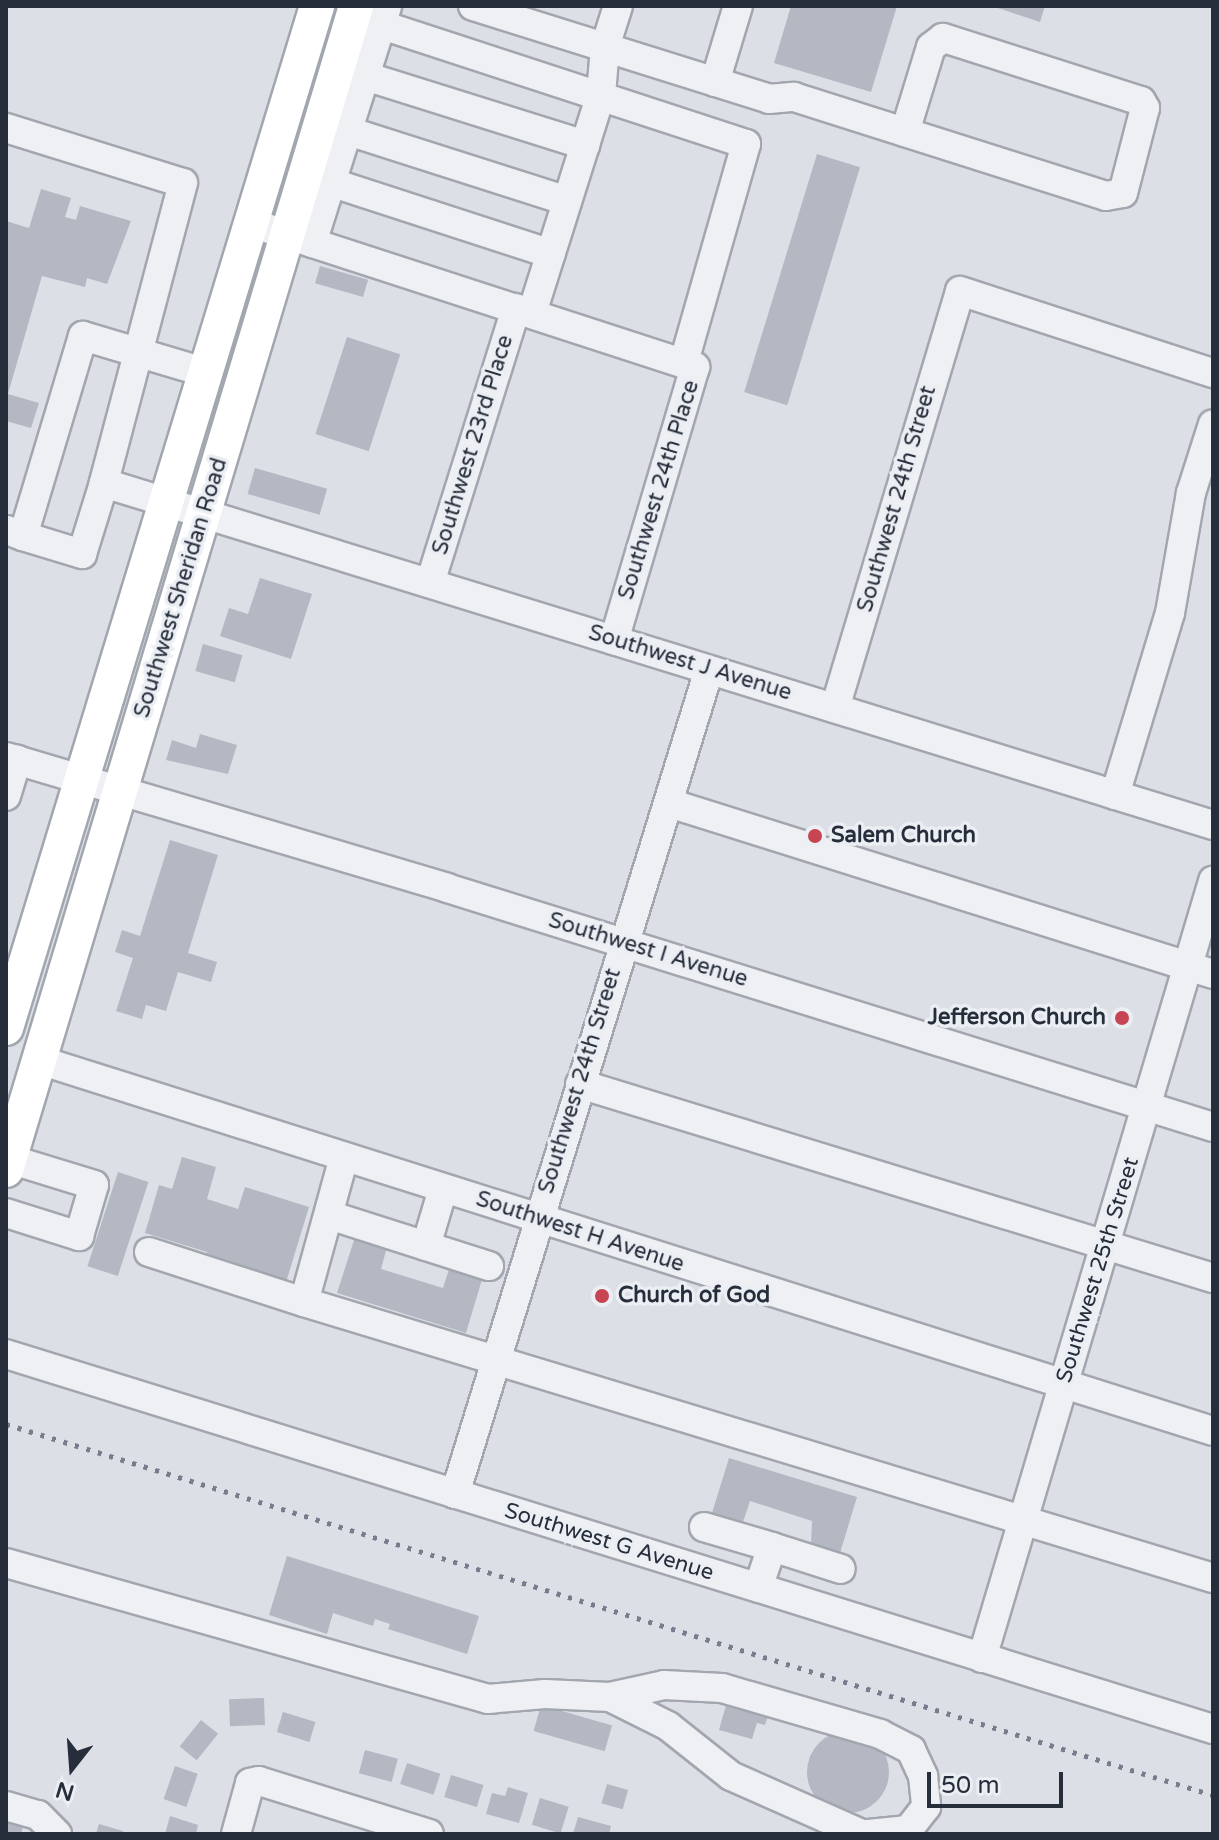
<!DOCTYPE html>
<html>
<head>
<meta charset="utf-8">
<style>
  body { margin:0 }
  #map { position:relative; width:1219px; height:1840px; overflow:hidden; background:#dcdfe5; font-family:"Varela Round",sans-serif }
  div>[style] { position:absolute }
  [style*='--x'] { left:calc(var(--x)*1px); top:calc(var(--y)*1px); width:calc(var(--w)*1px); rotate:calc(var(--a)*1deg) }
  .building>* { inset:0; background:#b3b8c2; transform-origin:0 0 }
  .round { border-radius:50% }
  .roads { filter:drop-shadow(2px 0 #a2a6af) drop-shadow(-2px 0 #a2a6af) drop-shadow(0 2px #a2a6af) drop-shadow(0 -2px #a2a6af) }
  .minor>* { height:28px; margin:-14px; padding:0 14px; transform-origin:14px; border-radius:14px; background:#eef0f4 }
  .major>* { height:34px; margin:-17px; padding:0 17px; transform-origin:17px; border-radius:17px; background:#fff }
  .rail>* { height:5px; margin-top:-2.5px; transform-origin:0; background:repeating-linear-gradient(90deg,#767e8e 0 4px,transparent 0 12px) }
  .dots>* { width:22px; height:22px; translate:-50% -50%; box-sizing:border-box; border:4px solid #ebeef3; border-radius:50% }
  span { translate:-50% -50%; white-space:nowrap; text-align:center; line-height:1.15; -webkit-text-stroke:7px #ebeef3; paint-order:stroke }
  .street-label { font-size:22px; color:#262d3b }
  .poi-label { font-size:22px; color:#262d3b; font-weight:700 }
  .left { translate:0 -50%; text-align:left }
  .right { translate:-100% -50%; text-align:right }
  .frame { position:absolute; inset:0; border:8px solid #262d3b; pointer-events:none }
  .north { position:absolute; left:32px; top:1728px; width:80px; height:80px; -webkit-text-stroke:6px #ebeef3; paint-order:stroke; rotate:197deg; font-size:22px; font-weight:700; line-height:32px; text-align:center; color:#262d3b }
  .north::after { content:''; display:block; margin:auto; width:28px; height:36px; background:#262d3b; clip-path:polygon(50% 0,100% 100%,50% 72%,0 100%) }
  .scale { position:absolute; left:927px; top:1772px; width:136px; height:36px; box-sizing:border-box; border:4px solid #262d3b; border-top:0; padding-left:10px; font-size:24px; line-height:28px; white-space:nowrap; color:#262d3b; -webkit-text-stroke:6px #ebeef3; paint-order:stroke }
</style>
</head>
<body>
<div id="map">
  <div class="building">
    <i style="clip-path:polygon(791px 6px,897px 6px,871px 92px,774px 63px)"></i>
    <i style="clip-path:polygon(992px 6px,1045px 6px,1040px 22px)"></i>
    <i style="left:817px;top:154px;width:45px;height:249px;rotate:17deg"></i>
    <i style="clip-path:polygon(41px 189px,71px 198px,65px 217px,76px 220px,80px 206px,131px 221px,107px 284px,87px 278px,85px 287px,42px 276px,8px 394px,39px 403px,31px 428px,6px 421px,6px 221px,29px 228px)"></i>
    <i style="left:320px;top:266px;width:50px;height:18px;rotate:16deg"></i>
    <i style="left:347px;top:337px;width:56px;height:102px;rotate:18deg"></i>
    <i style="left:255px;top:468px;width:75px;height:27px;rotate:16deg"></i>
    <i style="clip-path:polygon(260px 578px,312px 594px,291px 659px,220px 636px,229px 608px,248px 614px)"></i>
    <i style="left:203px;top:644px;width:41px;height:28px;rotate:16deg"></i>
    <i style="clip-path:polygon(200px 734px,237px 745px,228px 774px,166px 760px,172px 740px,196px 748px)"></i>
    <i style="clip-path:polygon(170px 840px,218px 855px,188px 953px,217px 962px,211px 982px,178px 972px,166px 1011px,146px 1005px,142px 1019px,116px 1011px,133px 958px,115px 952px,122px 930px,140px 936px)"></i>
    <i style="clip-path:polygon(182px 1157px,216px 1167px,207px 1199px,238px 1209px,245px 1187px,309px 1207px,284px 1289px,203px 1265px,207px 1252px,145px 1233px,159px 1185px,172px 1189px)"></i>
    <i style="left:118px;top:1172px;width:32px;height:99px;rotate:18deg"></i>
    <i style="clip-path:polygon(355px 1237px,387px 1247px,381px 1269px,443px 1288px,450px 1266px,483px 1276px,466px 1333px,337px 1293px)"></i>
    <i style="clip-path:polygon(729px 1458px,857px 1497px,840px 1553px,811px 1544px,812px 1521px,750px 1501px,743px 1522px,712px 1513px)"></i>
    <i style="clip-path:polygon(287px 1556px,479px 1616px,467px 1654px,388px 1629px,390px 1624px,375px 1619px,373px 1626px,333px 1613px,327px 1634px,269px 1615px)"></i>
    <i style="left:264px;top:1698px;width:27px;height:35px;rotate:88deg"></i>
    <i style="left:541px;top:1705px;width:74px;height:27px;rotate:16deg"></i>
    <i style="clip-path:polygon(726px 1705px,768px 1716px,765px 1725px,757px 1723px,752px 1739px,719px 1730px)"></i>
    <i style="left:283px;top:1712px;width:34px;height:21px;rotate:17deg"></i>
    <i style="left:201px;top:1720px;width:22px;height:34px;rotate:39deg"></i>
    <i class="round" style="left:807px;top:1731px;width:82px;height:82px"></i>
    <i style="left:365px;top:1750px;width:34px;height:24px;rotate:15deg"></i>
    <i style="left:407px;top:1763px;width:35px;height:22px;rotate:18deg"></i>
    <i style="left:175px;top:1766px;width:24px;height:35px;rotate:19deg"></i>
    <i style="left:451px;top:1775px;width:34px;height:23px;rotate:17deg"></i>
    <i style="left:607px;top:1784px;width:22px;height:20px;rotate:16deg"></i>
    <i style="clip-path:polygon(508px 1787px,528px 1793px,519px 1823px,486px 1814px,492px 1793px,505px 1796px)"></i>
    <i style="left:540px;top:1798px;width:30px;height:28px;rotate:17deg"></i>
    <i style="clip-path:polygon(170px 1816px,198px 1825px,196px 1834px,165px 1834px)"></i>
    <i style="clip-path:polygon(578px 1817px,611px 1826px,609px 1834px,573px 1834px)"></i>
    <i style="clip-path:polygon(6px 1818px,24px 1823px,21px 1834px,6px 1834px)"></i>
    <i style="clip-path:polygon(99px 1824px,123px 1831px,122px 1834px,96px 1834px)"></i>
  </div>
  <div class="roads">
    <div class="minor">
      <i style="--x:473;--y:6;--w:310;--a:17.4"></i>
      <i style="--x:769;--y:99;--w:25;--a:-5"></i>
      <i style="--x:794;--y:97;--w:327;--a:17.6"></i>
      <i style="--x:1106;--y:196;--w:17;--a:-10"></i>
      <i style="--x:1123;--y:193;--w:88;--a:-75.5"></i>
      <i style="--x:1145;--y:108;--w:8;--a:-120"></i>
      <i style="--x:1141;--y:101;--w:208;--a:-162.3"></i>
      <i style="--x:943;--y:38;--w:15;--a:143"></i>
      <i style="--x:931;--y:47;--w:89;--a:107"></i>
      <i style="--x:382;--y:25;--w:383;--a:18.1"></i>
      <i style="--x:746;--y:144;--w:226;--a:105.9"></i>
      <i style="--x:365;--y:76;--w:231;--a:17.4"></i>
      <i style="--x:715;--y:82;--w:79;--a:-73.2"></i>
      <i style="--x:6;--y:128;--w:185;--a:17.3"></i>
      <i style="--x:183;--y:183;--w:310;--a:104.8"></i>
      <i style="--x:348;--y:131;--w:230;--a:17.7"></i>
      <i style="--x:333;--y:183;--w:229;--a:18"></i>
      <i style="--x:251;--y:223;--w:467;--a:18"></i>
      <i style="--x:695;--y:367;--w:285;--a:106.5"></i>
      <i style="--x:312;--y:243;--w:248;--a:-72.4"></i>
      <i style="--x:532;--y:313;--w:230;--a:-72.5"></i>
      <i style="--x:601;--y:94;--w:47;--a:-85.1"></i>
      <i style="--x:605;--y:47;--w:43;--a:-72.4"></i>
      <i style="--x:7;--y:530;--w:17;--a:21"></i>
      <i style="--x:23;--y:536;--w:209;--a:-73.3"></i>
      <i style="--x:83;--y:336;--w:126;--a:16.6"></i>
      <i style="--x:23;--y:536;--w:62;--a:17"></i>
      <i style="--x:82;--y:554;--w:74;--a:-72.8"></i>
      <i style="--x:104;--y:483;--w:1161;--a:17.14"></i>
      <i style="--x:430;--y:583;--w:288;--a:-72.6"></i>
      <i style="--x:835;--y:708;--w:435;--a:-73.3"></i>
      <i style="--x:960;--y:291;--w:266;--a:18"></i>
      <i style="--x:6;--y:757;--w:460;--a:16.5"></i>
      <i style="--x:447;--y:888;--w:802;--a:17.33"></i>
      <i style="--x:1115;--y:795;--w:190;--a:-73.2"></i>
      <i style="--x:1170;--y:613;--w:122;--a:-80.1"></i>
      <i style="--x:1191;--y:493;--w:72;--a:-72.3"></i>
      <i style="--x:6;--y:796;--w:38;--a:-73"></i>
      <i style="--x:669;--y:803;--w:570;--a:17.45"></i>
      <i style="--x:39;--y:1060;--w:1231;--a:17.54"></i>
      <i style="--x:580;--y:1084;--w:662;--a:17.04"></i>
      <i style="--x:344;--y:1157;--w:150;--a:105.4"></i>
      <i style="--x:304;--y:1302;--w:950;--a:16.89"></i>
      <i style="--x:6;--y:1213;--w:77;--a:17.5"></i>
      <i style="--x:79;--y:1236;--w:53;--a:-73.6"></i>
      <i style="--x:94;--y:1185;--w:89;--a:-163"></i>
      <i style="--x:329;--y:1215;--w:168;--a:17.7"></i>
      <i style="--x:426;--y:1246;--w:59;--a:-73.4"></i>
      <i style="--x:149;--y:1252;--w:163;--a:17.9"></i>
      <i style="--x:6;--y:1354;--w:1264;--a:17.26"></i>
      <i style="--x:455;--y:1494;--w:862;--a:-72.87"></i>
      <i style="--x:704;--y:1527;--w:71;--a:16.4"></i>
      <i style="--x:772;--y:1547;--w:43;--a:108.9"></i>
      <i style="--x:772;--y:1547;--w:72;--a:17.7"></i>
      <i style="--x:6;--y:1563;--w:501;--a:15.76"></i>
      <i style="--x:488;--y:1699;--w:57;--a:-5"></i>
      <i style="--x:545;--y:1694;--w:65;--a:2.6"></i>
      <i style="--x:610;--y:1697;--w:55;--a:-12.5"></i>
      <i style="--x:664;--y:1685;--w:58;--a:3"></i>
      <i style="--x:722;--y:1688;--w:165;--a:16.2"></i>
      <i style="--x:880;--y:1734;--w:35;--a:27"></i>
      <i style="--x:911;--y:1750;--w:29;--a:65"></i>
      <i style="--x:923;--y:1776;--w:31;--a:84"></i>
      <i style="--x:926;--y:1807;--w:29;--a:128"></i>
      <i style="--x:908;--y:1830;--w:40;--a:174.3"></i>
      <i style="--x:982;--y:1658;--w:811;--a:-73.44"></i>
      <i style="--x:610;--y:1697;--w:65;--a:26.6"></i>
      <i style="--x:668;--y:1726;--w:80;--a:38.4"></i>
      <i style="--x:731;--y:1776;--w:143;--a:23.9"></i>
      <i style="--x:6;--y:1806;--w:33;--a:16"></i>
      <i style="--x:38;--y:1815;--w:27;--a:45"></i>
      <i style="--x:236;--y:1834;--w:53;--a:-74.6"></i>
      <i style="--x:250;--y:1783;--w:9;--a:-13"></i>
      <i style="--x:259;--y:1781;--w:178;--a:17.3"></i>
    </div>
    <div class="major">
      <i style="--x:6;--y:1028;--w:1068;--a:-73.07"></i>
      <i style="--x:6;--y:1170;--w:1215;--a:-73.26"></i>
    </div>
  </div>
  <div class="rail">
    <i style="--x:6;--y:1424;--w:1263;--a:17.09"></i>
  </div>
  <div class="dots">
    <i style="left:815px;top:836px;background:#c74452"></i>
    <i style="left:1122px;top:1018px;background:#c74452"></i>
    <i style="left:602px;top:1296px;background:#c74452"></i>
  </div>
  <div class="street-label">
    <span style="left:473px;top:445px;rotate:-73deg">Southwest 23rd Place</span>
    <span style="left:659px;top:490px;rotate:-73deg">Southwest 24th Place</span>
    <span style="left:897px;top:499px;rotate:-74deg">Southwest 24th Street</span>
    <span style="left:181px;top:588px;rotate:-73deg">Southwest Sheridan Road</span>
    <span style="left:690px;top:663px;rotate:17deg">Southwest J Avenue</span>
    <span style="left:648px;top:950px;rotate:17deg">Southwest I Avenue</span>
    <span style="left:580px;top:1081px;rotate:-73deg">Southwest 24th Street</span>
    <span style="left:580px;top:1232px;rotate:18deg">Southwest H Avenue</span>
    <span style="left:1098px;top:1270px;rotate:-73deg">Southwest 25th Street</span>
    <span style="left:609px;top:1542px;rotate:17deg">Southwest G Avenue</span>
  </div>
  <div class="poi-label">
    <span class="left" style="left:831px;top:836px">Salem Church</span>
    <span class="right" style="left:1106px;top:1018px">Jefferson Church</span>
    <span class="left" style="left:618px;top:1296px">Church of God</span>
  </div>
  <div class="frame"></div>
  <div class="north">N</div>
  <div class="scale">50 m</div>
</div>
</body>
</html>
